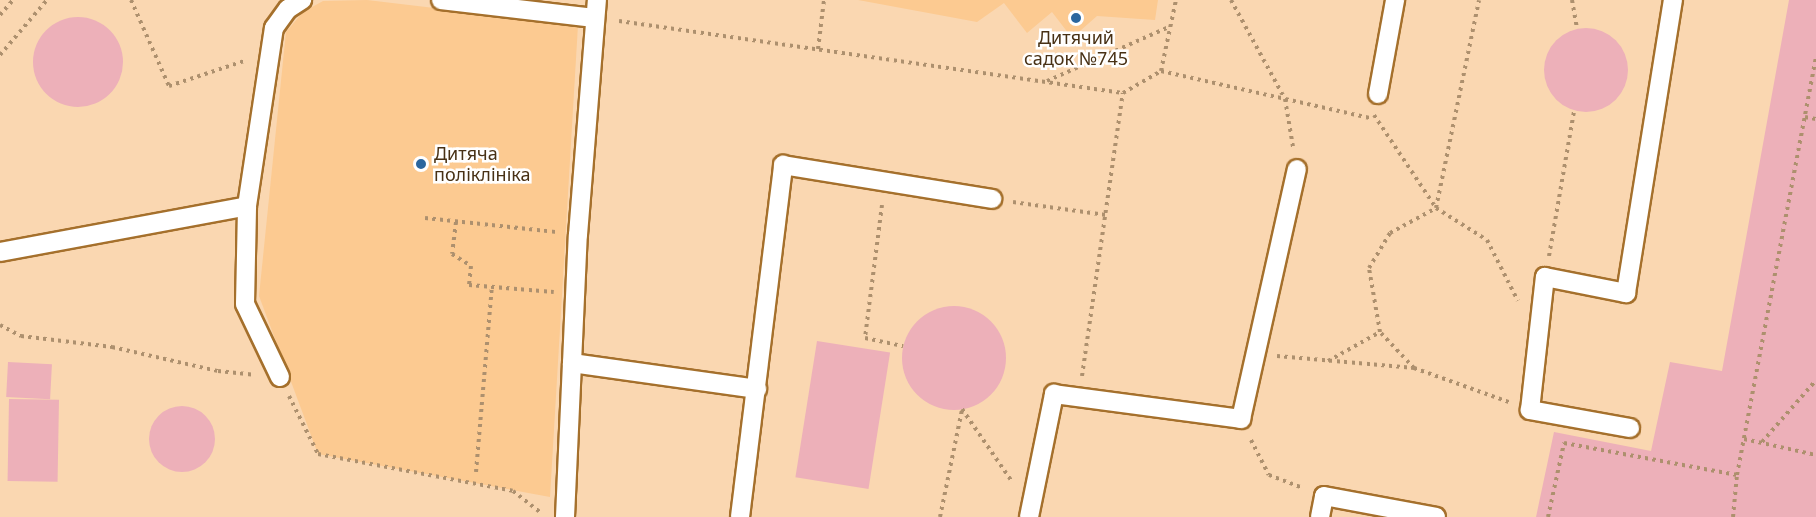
<!DOCTYPE html>
<html>
<head>
<meta charset="utf-8">
<style>
  body { margin:0 }
  #map { position:relative; width:1816px; height:517px; overflow:hidden; background:#fad7b1; font-family:"Noto Sans",sans-serif }
  div>[style] { position:absolute }
  [style*='--x'] { left:calc(var(--x)*1px); top:calc(var(--y)*1px); width:calc(var(--w)*1px); rotate:calc(var(--a)*1deg) }
  .built>* { inset:0; background:#fcca91 }
  .green>* { inset:0; background:#edb0b9; transform-origin:0 0 }
  .round { border-radius:50% }
  .path>* { height:4px; margin-top:-2px; transform-origin:0; background:repeating-linear-gradient(90deg,#ad906e 0 3px,transparent 0 7.5px) }
  .roads { filter:drop-shadow(2px 0 #a5702c) drop-shadow(-2px 0 #a5702c) drop-shadow(0 2px #a5702c) drop-shadow(0 -2px #a5702c) }
  .lane>* { height:18px; margin:-9px; padding:0 9px; transform-origin:9px; border-radius:9px; background:#fff }
  .dots>* { width:16px; height:16px; translate:-50% -50%; box-sizing:border-box; border:3px solid #fff; border-radius:50% }
  span { translate:-50% -50%; white-space:nowrap; text-align:center; line-height:1.15; -webkit-text-stroke:5px #fff; paint-order:stroke }
  .poi-label { font-size:18px; color:#483115 }
  .left { translate:0 -50%; text-align:left }
</style>
</head>
<body>
<div id="map">
  <div class="built">
    <i style="clip-path:polygon(367px 0,578px 25px,550px 497px,318px 454px,259px 296px,286px 32px,303px 12px,323px 1px)"></i>
    <i style="clip-path:polygon(858px 0,1158px 0,1155px 20px,1097px 16px,1072px 38px,1052px 12px,1027px 33px,1004px 3px,977px 22px)"></i>
  </div>
  <div class="green">
    <i style="clip-path:polygon(1789px 0,1816px 0,1816px 517px,1536px 517px,1554px 432px,1651px 451px,1670px 362px,1722px 371px)"></i>
    <i class="round" style="left:33px;top:17px;width:90px;height:90px"></i>
    <i class="round" style="left:1544px;top:28px;width:84px;height:84px"></i>
    <i class="round" style="left:902px;top:306px;width:104px;height:104px"></i>
    <i style="left:817px;top:341px;width:74px;height:138px;rotate:9deg"></i>
    <i style="left:8px;top:362px;width:44px;height:35px;rotate:3deg"></i>
    <i style="left:9px;top:399px;width:50px;height:82px;rotate:1deg"></i>
    <i class="round" style="left:149px;top:406px;width:66px;height:66px"></i>
  </div>
  <div class="path">
    <i style="--x:131;--y:0;--w:94;--a:66.2"></i>
    <i style="--x:169;--y:86;--w:82;--a:-18.4"></i>
    <i style="--x:1231;--y:0;--w:113;--a:61.4"></i>
    <i style="--x:1285;--y:99;--w:49;--a:80.5"></i>
    <i style="--x:1572;--y:0;--w:28;--a:80"></i>
    <i style="--x:0;--y:15;--w:20;--a:-49"></i>
    <i style="--x:619;--y:21;--w:509;--a:8.13"></i>
    <i style="--x:818;--y:49;--w:49;--a:-83"></i>
    <i style="--x:0;--y:55;--w:72;--a:-49.5"></i>
    <i style="--x:1161;--y:71;--w:214;--a:12.7"></i>
    <i style="--x:1047;--y:81;--w:133;--a:-23.9"></i>
    <i style="--x:1374;--y:115;--w:112;--a:56.3"></i>
    <i style="--x:1436;--y:208;--w:60;--a:32.1"></i>
    <i style="--x:1487;--y:240;--w:68;--a:63.1"></i>
    <i style="--x:1805;--y:117;--w:11;--a:10"></i>
    <i style="--x:1013;--y:202;--w:94;--a:8"></i>
    <i style="--x:882;--y:205;--w:134;--a:97.3"></i>
    <i style="--x:865;--y:338;--w:39;--a:12"></i>
    <i style="--x:425;--y:218;--w:133;--a:6.1"></i>
    <i style="--x:456;--y:222;--w:32;--a:97"></i>
    <i style="--x:452;--y:254;--w:22;--a:32"></i>
    <i style="--x:471;--y:266;--w:19;--a:96"></i>
    <i style="--x:469;--y:285;--w:85;--a:4.7"></i>
    <i style="--x:1549;--y:256;--w:147;--a:-80.2"></i>
    <i style="--x:0;--y:325;--w:24;--a:28"></i>
    <i style="--x:21;--y:336;--w:92;--a:6.9"></i>
    <i style="--x:112;--y:347;--w:109;--a:12.8"></i>
    <i style="--x:218;--y:371;--w:36;--a:6"></i>
    <i style="--x:1277;--y:356;--w:138;--a:5"></i>
    <i style="--x:1414;--y:368;--w:101;--a:19.7"></i>
    <i style="--x:1328;--y:361;--w:60;--a:-29.1"></i>
    <i style="--x:1414;--y:368;--w:50;--a:-133.4"></i>
    <i style="--x:1380;--y:332;--w:65;--a:-99.8"></i>
    <i style="--x:1369;--y:268;--w:41;--a:-59"></i>
    <i style="--x:1390;--y:233;--w:52;--a:-28.5"></i>
    <i style="--x:1436;--y:208;--w:212;--a:-78.3"></i>
    <i style="--x:1082;--y:376;--w:286;--a:-81.8"></i>
    <i style="--x:1123;--y:93;--w:44;--a:-30.1"></i>
    <i style="--x:1161;--y:71;--w:73;--a:-78.1"></i>
    <i style="--x:289;--y:396;--w:65;--a:63.4"></i>
    <i style="--x:318;--y:454;--w:198;--a:10.7"></i>
    <i style="--x:513;--y:491;--w:36;--a:38"></i>
    <i style="--x:962;--y:409;--w:86;--a:55.4"></i>
    <i style="--x:1744;--y:439;--w:74;--a:12.5"></i>
    <i style="--x:1251;--y:440;--w:39;--a:63"></i>
    <i style="--x:1269;--y:475;--w:36;--a:21"></i>
    <i style="--x:1762;--y:442;--w:82;--a:-48.9"></i>
    <i style="--x:476;--y:472;--w:186;--a:-85.1"></i>
    <i style="--x:940;--y:517;--w:109;--a:-78.4"></i>
    <i style="--x:1548;--y:517;--w:76;--a:-77.8"></i>
    <i style="--x:1564;--y:443;--w:176;--a:10.5"></i>
    <i style="--x:1733;--y:517;--w:42;--a:-84.6"></i>
    <i style="--x:1737;--y:475;--w:426;--a:-79.3"></i>
  </div>
  <div class="roads">
    <div class="lane">
      <i style="--x:441;--y:0;--w:154;--a:6.7"></i>
      <i style="--x:1378;--y:94;--w:96;--a:-79.7"></i>
      <i style="--x:0;--y:252;--w:251;--a:-10.5"></i>
      <i style="--x:572;--y:363;--w:187;--a:8"></i>
      <i style="--x:280;--y:377;--w:81;--a:-115.6"></i>
      <i style="--x:245;--y:304;--w:98;--a:-88.8"></i>
      <i style="--x:247;--y:206;--w:180;--a:-81.4"></i>
      <i style="--x:274;--y:28;--w:24;--a:-54"></i>
      <i style="--x:288;--y:9;--w:17;--a:-33"></i>
      <i style="--x:1630;--y:428;--w:102;--a:-169.8"></i>
      <i style="--x:1530;--y:410;--w:134;--a:-83.6"></i>
      <i style="--x:1545;--y:277;--w:83;--a:11.2"></i>
      <i style="--x:1626;--y:293;--w:297;--a:-80.9"></i>
      <i style="--x:565;--y:517;--w:282;--a:-87.4"></i>
      <i style="--x:578;--y:235;--w:236;--a:-85.4"></i>
      <i style="--x:740;--y:517;--w:355;--a:-83"></i>
      <i style="--x:783;--y:165;--w:212;--a:9.2"></i>
      <i style="--x:1029;--y:517;--w:126;--a:-78.5"></i>
      <i style="--x:1054;--y:394;--w:189;--a:7.6"></i>
      <i style="--x:1241;--y:419;--w:256;--a:-77.4"></i>
      <i style="--x:1320;--y:517;--w:21;--a:-79"></i>
      <i style="--x:1324;--y:496;--w:114;--a:10.6"></i>
    </div>
  </div>
  <div class="dots">
    <i style="left:1076px;top:18px;background:#2b669e"></i>
    <i style="left:421px;top:164px;background:#2b669e"></i>
  </div>
  <div class="poi-label">
    <span style="left:1076px;top:48px">Дитячий<br>садок №745</span>
    <span class="left" style="left:434px;top:164px">Дитяча<br>поліклініка</span>
  </div>
</div>
</body>
</html>
